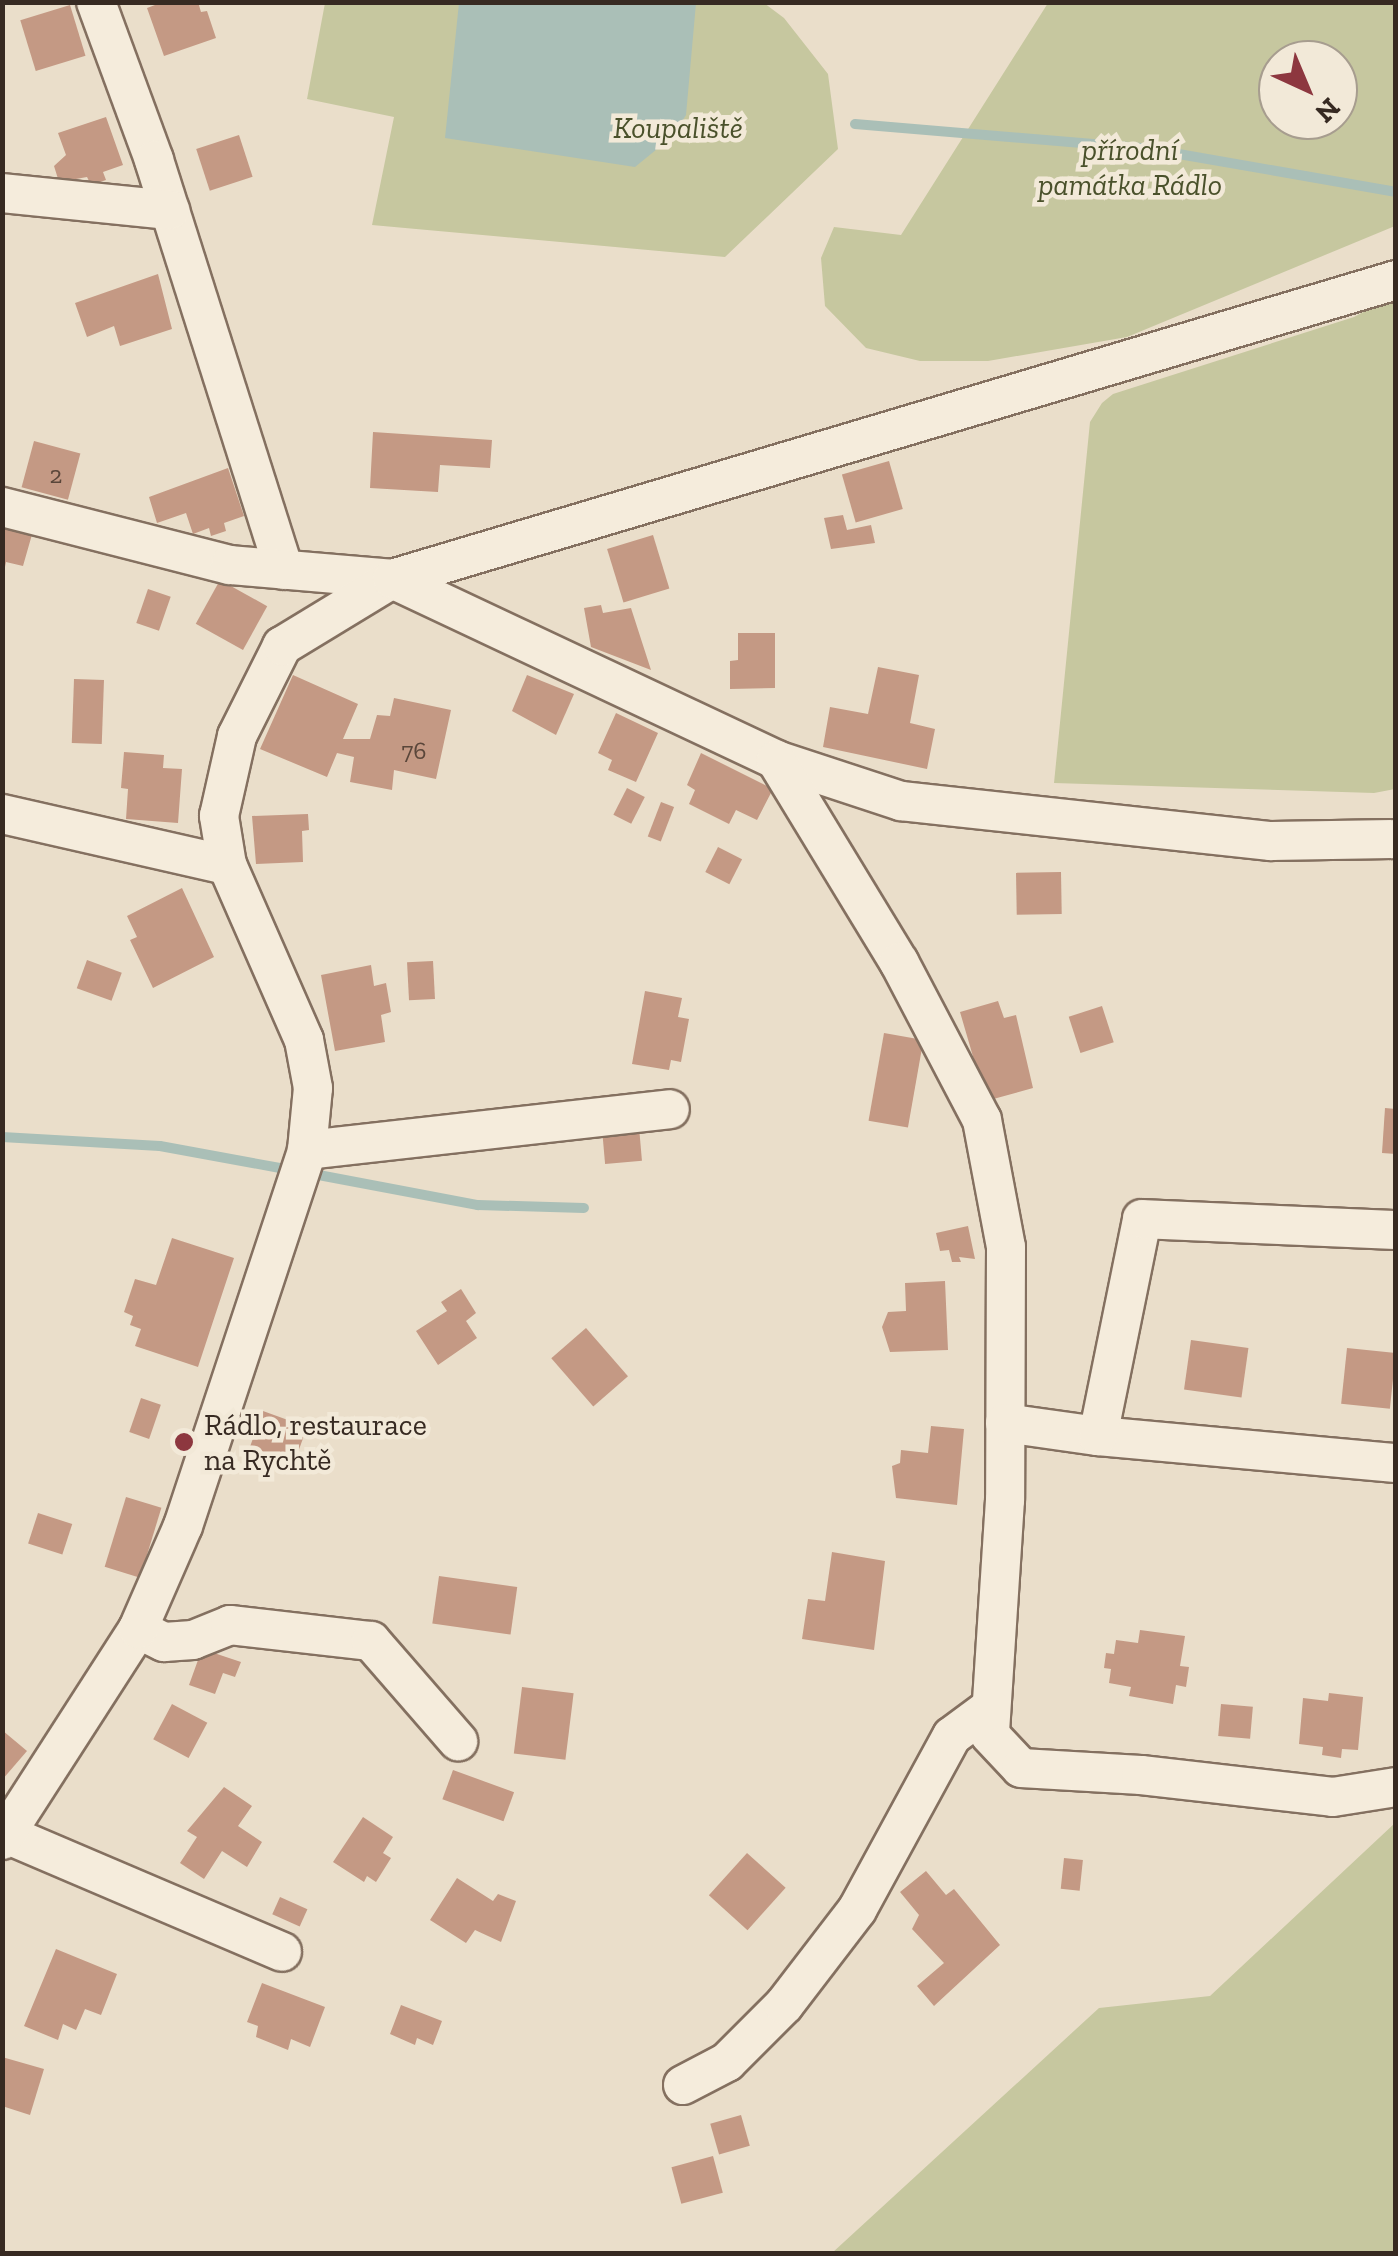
<!DOCTYPE html>
<html>
<head>
<meta charset="utf-8">
<style>
  body { margin:0 }
  #map { position:relative; width:1398px; height:2256px; overflow:hidden; background:#eadeca; font-family:"Zilla Slab",serif }
  div>[style] { position:absolute }
  [style*='--x'] { left:calc(var(--x)*1px); top:calc(var(--y)*1px); width:calc(var(--w)*1px); rotate:calc(var(--a)*1deg) }
  .green>* { inset:0; background:#c6c79f }
  .water>* { inset:0; background:#aabfb7 }
  .stream>* { height:10px; margin:-5px; padding:0 5px; transform-origin:5px; border-radius:5px; background:#aabfb7 }
  .building>* { inset:0; background:#c49984; transform-origin:0 0 }
  .roads { filter:drop-shadow(2px 0 #847060) drop-shadow(-2px 0 #847060) drop-shadow(0 2px #847060) drop-shadow(0 -2px #847060) }
  .minor>* { height:38px; margin:-19px; padding:0 19px; transform-origin:19px; border-radius:19px; background:#f5ecdc }
  .dots>* { width:28px; height:28px; translate:-50% -50%; box-sizing:border-box; border:5px solid #f2e9d8; border-radius:50% }
  span { translate:-50% -50%; white-space:nowrap; text-align:center; line-height:1.15; -webkit-text-stroke:9px #f2e9d8; paint-order:stroke }
  .number-label { font-size:25px; color:#5a463a }
  .number-label span { -webkit-text-stroke-width:0 }
  .park-label { font-size:30px; color:#4a512b; font-style:italic }
  .poi-label { font-size:30px; color:#372a22 }
  .left { translate:0 -50%; text-align:left }
  .frame { position:absolute; inset:0; border:5px solid #372a22; pointer-events:none }
  .north { position:absolute; left:1258px; top:40px; width:100px; height:100px; box-sizing:border-box; background:#f2e9d8; border:2px solid #a79d8f; border-radius:50%; rotate:136deg; font-size:28px; font-weight:700; line-height:40px; text-align:center; color:#372a22 }
  .north::after { content:''; display:block; margin:auto; width:35px; height:45px; background:#8d373f; clip-path:polygon(50% 0,100% 100%,50% 72%,0 100%) }
</style>
</head>
<body>
<div id="map">
  <div class="green">
    <i style="clip-path:polygon(325px 3px,764px 3px,784px 18px,828px 74px,838px 149px,725px 257px,372px 225px,394px 117px,307px 99px)"></i>
    <i style="clip-path:polygon(evenodd,1048px 3px,1395px 3px,1395px 226px,1127px 337px,988px 361px,920px 361px,866px 348px,825px 306px,821px 258px,834px 227px,901px 235px,1048px 3px,1338px 60px,1338px 120px,1278px 120px,1278px 60px,1338px 60px)"></i>
    <i style="clip-path:polygon(1395px 295px,1395px 789px,1374px 793px,1054px 783px,1090px 422px,1102px 403px,1113px 394px,1354px 317px)"></i>
    <i style="clip-path:polygon(1395px 1823px,1395px 2253px,832px 2253px,1099px 2008px,1210px 1996px)"></i>
  </div>
  <div class="water">
    <i style="clip-path:polygon(459px 3px,696px 3px,686px 115px,673px 136px,635px 167px,445px 138px)"></i>
  </div>
  <div class="stream">
    <i style="--x:855;--y:124;--w:296;--a:4.8"></i>
    <i style="--x:1150;--y:149;--w:250;--a:9.9"></i>
    <i style="--x:2;--y:1137;--w:158;--a:3.3"></i>
    <i style="--x:160;--y:1146;--w:133;--a:10.4"></i>
    <i style="--x:308;--y:1173;--w:173;--a:10.7"></i>
    <i style="--x:478;--y:1205;--w:106;--a:1.6"></i>
  </div>
  <div class="building">
    <i style="clip-path:polygon(163px 2px,198px 2px,201px 12px,207px 11px,216px 38px,164px 56px,147px 8px)"></i>
    <i style="left:70px;top:5px;width:53px;height:52px;rotate:73deg"></i>
    <i style="clip-path:polygon(106px 117px,123px 165px,103px 172px,106px 180px,91px 185px,87px 177px,59px 182px,54px 166px,66px 155px,58px 133px)"></i>
    <i style="left:239px;top:135px;width:44px;height:45px;rotate:72deg"></i>
    <i style="clip-path:polygon(158px 274px,172px 329px,120px 346px,114px 326px,87px 337px,75px 303px)"></i>
    <i style="clip-path:polygon(373px 432px,492px 440px,490px 468px,440px 465px,438px 492px,370px 488px)"></i>
    <i style="left:34px;top:441px;width:48px;height:48px;rotate:15deg"></i>
    <i style="left:889px;top:461px;width:50px;height:49px;rotate:74deg"></i>
    <i style="clip-path:polygon(228px 468px,244px 516px,224px 523px,226px 531px,211px 536px,209px 528px,193px 534px,186px 513px,157px 523px,149px 497px)"></i>
    <i style="clip-path:polygon(843px 515px,847px 530px,871px 525px,875px 543px,831px 549px,824px 518px)"></i>
    <i style="clip-path:polygon(2px 523px,33px 531px,23px 566px,6px 562px,4px 572px)"></i>
    <i style="left:653px;top:535px;width:56px;height:48px;rotate:73deg"></i>
    <i style="left:220px;top:580px;width:54px;height:50px;rotate:29deg"></i>
    <i style="left:148px;top:589px;width:24px;height:36px;rotate:19deg"></i>
    <i style="clip-path:polygon(601px 605px,603px 613px,631px 608px,651px 670px,591px 647px,584px 608px)"></i>
    <i style="clip-path:polygon(738px 633px,775px 633px,775px 688px,730px 689px,730px 661px,738px 660px)"></i>
    <i style="clip-path:polygon(878px 667px,919px 675px,910px 723px,935px 729px,927px 769px,823px 747px,830px 707px,868px 714px)"></i>
    <i style="clip-path:polygon(293px 675px,358px 704px,343px 739px,370px 739px,377px 715px,390px 716px,394px 698px,451px 710px,436px 779px,394px 770px,392px 790px,350px 782px,354px 757px,337px 753px,327px 777px,260px 749px)"></i>
    <i style="clip-path:polygon(527px 675px,574px 694px,556px 735px,512px 711px)"></i>
    <i style="left:74px;top:679px;width:30px;height:64px;rotate:2deg"></i>
    <i style="clip-path:polygon(616px 713px,658px 733px,636px 782px,608px 770px,612px 760px,598px 753px)"></i>
    <i style="clip-path:polygon(124px 752px,164px 755px,163px 768px,182px 769px,178px 823px,126px 819px,128px 789px,121px 788px)"></i>
    <i style="clip-path:polygon(701px 753px,773px 789px,757px 820px,736px 810px,729px 824px,689px 804px,695px 790px,687px 785px)"></i>
    <i style="left:627px;top:788px;width:20px;height:30px;rotate:27deg"></i>
    <i style="left:661px;top:802px;width:14px;height:37px;rotate:21deg"></i>
    <i style="clip-path:polygon(308px 814px,309px 830px,302px 831px,303px 862px,256px 864px,252px 816px)"></i>
    <i style="left:718px;top:847px;width:27px;height:28px;rotate:27deg"></i>
    <i style="left:1061px;top:872px;width:42px;height:45px;rotate:89deg"></i>
    <i style="clip-path:polygon(182px 888px,214px 957px,153px 988px,130px 940px,137px 937px,127px 916px)"></i>
    <i style="left:87px;top:960px;width:37px;height:30px;rotate:20deg"></i>
    <i style="left:433px;top:961px;width:38px;height:26px;rotate:87deg"></i>
    <i style="clip-path:polygon(371px 965px,374px 986px,386px 983px,391px 1012px,381px 1015px,385px 1042px,335px 1051px,321px 975px)"></i>
    <i style="clip-path:polygon(645px 991px,682px 998px,678px 1017px,689px 1019px,681px 1062px,671px 1060px,669px 1070px,632px 1064px)"></i>
    <i style="clip-path:polygon(998px 1001px,1004px 1018px,1016px 1015px,1033px 1088px,986px 1101px,960px 1012px)"></i>
    <i style="left:1102px;top:1006px;width:38px;height:35px;rotate:72deg"></i>
    <i style="left:884px;top:1033px;width:40px;height:89px;rotate:10deg"></i>
    <i style="clip-path:polygon(1385px 1108px,1396px 1109px,1396px 1154px,1382px 1153px)"></i>
    <i style="left:639px;top:1127px;width:34px;height:37px;rotate:85deg"></i>
    <i style="clip-path:polygon(968px 1226px,975px 1259px,959px 1257px,961px 1262px,952px 1262px,949px 1250px,940px 1251px,936px 1233px)"></i>
    <i style="clip-path:polygon(172px 1238px,234px 1258px,198px 1367px,135px 1346px,141px 1329px,130px 1325px,133px 1316px,124px 1312px,135px 1279px,156px 1285px)"></i>
    <i style="clip-path:polygon(945px 1281px,948px 1350px,890px 1352px,882px 1327px,888px 1312px,906px 1311px,905px 1283px)"></i>
    <i style="clip-path:polygon(461px 1289px,476px 1313px,466px 1321px,477px 1338px,438px 1365px,416px 1331px,447px 1311px,441px 1302px)"></i>
    <i style="left:586px;top:1328px;width:64px;height:46px;rotate:49deg"></i>
    <i style="left:1191px;top:1340px;width:58px;height:50px;rotate:8deg"></i>
    <i style="left:1347px;top:1348px;width:49px;height:56px;rotate:6deg"></i>
    <i style="left:141px;top:1398px;width:21px;height:36px;rotate:19deg"></i>
    <i style="left:263px;top:1411px;width:47px;height:45px;rotate:20deg"></i>
    <i style="clip-path:polygon(931px 1426px,964px 1429px,957px 1505px,896px 1498px,892px 1466px,900px 1463px,901px 1450px,928px 1453px)"></i>
    <i style="left:126px;top:1497px;width:37px;height:73px;rotate:17deg"></i>
    <i style="left:38px;top:1513px;width:36px;height:32px;rotate:18deg"></i>
    <i style="clip-path:polygon(832px 1552px,885px 1561px,874px 1650px,802px 1639px,808px 1599px,825px 1601px)"></i>
    <i style="left:439px;top:1576px;width:79px;height:48px;rotate:8deg"></i>
    <i style="clip-path:polygon(1140px 1630px,1185px 1636px,1180px 1666px,1189px 1667px,1186px 1687px,1176px 1685px,1173px 1704px,1129px 1696px,1131px 1687px,1109px 1683px,1111px 1669px,1104px 1668px,1106px 1653px,1114px 1654px,1116px 1640px,1138px 1643px)"></i>
    <i style="clip-path:polygon(202px 1649px,241px 1662px,235px 1677px,223px 1673px,215px 1694px,189px 1685px)"></i>
    <i style="left:522px;top:1687px;width:52px;height:67px;rotate:7deg"></i>
    <i style="clip-path:polygon(1329px 1693px,1363px 1697px,1358px 1750px,1342px 1749px,1341px 1758px,1322px 1755px,1323px 1747px,1299px 1744px,1303px 1698px,1328px 1701px)"></i>
    <i style="left:172px;top:1704px;width:40px;height:40px;rotate:28deg"></i>
    <i style="left:1221px;top:1704px;width:32px;height:32px;rotate:5deg"></i>
    <i style="clip-path:polygon(2px 1730px,27px 1751px,2px 1780px)"></i>
    <i style="left:453px;top:1770px;width:65px;height:31px;rotate:20deg"></i>
    <i style="clip-path:polygon(224px 1787px,252px 1806px,238px 1826px,262px 1842px,247px 1867px,222px 1851px,204px 1879px,180px 1863px,197px 1837px,187px 1831px)"></i>
    <i style="clip-path:polygon(363px 1817px,393px 1837px,383px 1853px,391px 1858px,376px 1882px,367px 1876px,364px 1882px,333px 1862px)"></i>
    <i style="left:747px;top:1853px;width:52px;height:57px;rotate:42deg"></i>
    <i style="left:1064px;top:1858px;width:19px;height:31px;rotate:6deg"></i>
    <i style="clip-path:polygon(926px 1871px,946px 1895px,954px 1889px,1000px 1945px,934px 2006px,917px 1986px,944px 1963px,912px 1929px,919px 1915px,900px 1892px)"></i>
    <i style="clip-path:polygon(457px 1878px,493px 1901px,498px 1894px,516px 1901px,501px 1942px,475px 1930px,466px 1943px,430px 1920px)"></i>
    <i style="left:280px;top:1897px;width:30px;height:19px;rotate:24deg"></i>
    <i style="clip-path:polygon(56px 1949px,117px 1974px,101px 2015px,85px 2009px,76px 2030px,63px 2024px,58px 2040px,24px 2026px)"></i>
    <i style="clip-path:polygon(262px 1983px,325px 2007px,310px 2047px,291px 2039px,288px 2050px,256px 2037px,258px 2026px,247px 2022px)"></i>
    <i style="clip-path:polygon(401px 2005px,442px 2021px,433px 2045px,417px 2038px,415px 2045px,390px 2034px)"></i>
    <i style="clip-path:polygon(2px 2057px,44px 2069px,30px 2115px,2px 2106px)"></i>
    <i style="left:741px;top:2115px;width:32px;height:32px;rotate:74deg"></i>
    <i style="left:713px;top:2156px;width:38px;height:43px;rotate:75deg"></i>
  </div>
  <div class="roads">
    <div class="minor">
      <i style="--x:96;--y:2;--w:168;--a:69.8"></i>
      <i style="--x:154;--y:160;--w:430;--a:72.4"></i>
      <i style="--x:2;--y:193;--w:169;--a:5.8"></i>
      <i style="--x:2;--y:507;--w:235;--a:14.3"></i>
      <i style="--x:230;--y:565;--w:163;--a:4.9"></i>
      <i style="--x:392;--y:579;--w:425;--a:25.2"></i>
      <i style="--x:776;--y:760;--w:132;--a:18.2"></i>
      <i style="--x:901;--y:801;--w:372;--a:6.2"></i>
      <i style="--x:1271;--y:841;--w:125;--a:-0.9"></i>
      <i style="--x:776;--y:760;--w:237;--a:58.7"></i>
      <i style="--x:899;--y:962;--w:178;--a:62.3"></i>
      <i style="--x:982;--y:1120;--w:129;--a:79.3"></i>
      <i style="--x:1006;--y:1247;--w:253;--a:90.2"></i>
      <i style="--x:1005;--y:1500;--w:235;--a:93.7"></i>
      <i style="--x:990;--y:1735;--w:45;--a:46.8"></i>
      <i style="--x:1021;--y:1768;--w:120;--a:3.3"></i>
      <i style="--x:1141;--y:1775;--w:193;--a:6.5"></i>
      <i style="--x:1333;--y:1797;--w:64;--a:-9"></i>
      <i style="--x:2;--y:814;--w:231;--a:12.8"></i>
      <i style="--x:307;--y:1150;--w:365;--a:-6.4"></i>
      <i style="--x:1005;--y:1423;--w:94;--a:8"></i>
      <i style="--x:1098;--y:1436;--w:299;--a:5.2"></i>
      <i style="--x:1098;--y:1436;--w:221;--a:-78.5"></i>
      <i style="--x:1142;--y:1219;--w:254;--a:2.5"></i>
      <i style="--x:138;--y:1629;--w:29;--a:27"></i>
      <i style="--x:164;--y:1642;--w:29;--a:-4"></i>
      <i style="--x:193;--y:1640;--w:40;--a:-22"></i>
      <i style="--x:230;--y:1625;--w:142;--a:6.5"></i>
      <i style="--x:371;--y:1641;--w:133;--a:49"></i>
      <i style="--x:6;--y:1834;--w:300;--a:23.1"></i>
      <i style="--x:2;--y:1840;--w:251;--a:-57.2"></i>
      <i style="--x:138;--y:1629;--w:112;--a:-66.4"></i>
      <i style="--x:183;--y:1526;--w:396;--a:-71.7"></i>
      <i style="--x:307;--y:1150;--w:62;--a:-84.5"></i>
      <i style="--x:313;--y:1088;--w:49;--a:-100.6"></i>
      <i style="--x:304;--y:1040;--w:191;--a:-113.7"></i>
      <i style="--x:227;--y:865;--w:50;--a:-99.3"></i>
      <i style="--x:219;--y:816;--w:82;--a:-77.3"></i>
      <i style="--x:237;--y:736;--w:101;--a:-63.4"></i>
      <i style="--x:282;--y:646;--w:129;--a:-31.3"></i>
      <i style="--x:392;--y:579;--w:1048;--a:-16.58"></i>
      <i style="--x:683;--y:2085;--w:50;--a:-27.6"></i>
      <i style="--x:727;--y:2062;--w:81;--a:-45"></i>
      <i style="--x:784;--y:2005;--w:120;--a:-52.5"></i>
      <i style="--x:857;--y:1910;--w:198;--a:-61.4"></i>
      <i style="--x:952;--y:1736;--w:47;--a:-36.4"></i>
    </div>
  </div>
  <div class="dots">
    <i style="left:184px;top:1442px;background:#8d373f"></i>
  </div>
  <div class="number-label">
    <span style="left:56px;top:474px">2</span>
    <span style="left:414px;top:750px">76</span>
  </div>
  <div class="park-label">
    <span style="left:678px;top:128px">Koupaliště</span>
    <span style="left:1130px;top:167px">přírodní<br>památka Rádlo</span>
  </div>
  <div class="poi-label">
    <span class="left" style="left:204px;top:1442px">Rádlo, restaurace<br>na Rychtě</span>
  </div>
  <div class="frame"></div>
  <div class="north">N</div>
</div>
</body>
</html>
